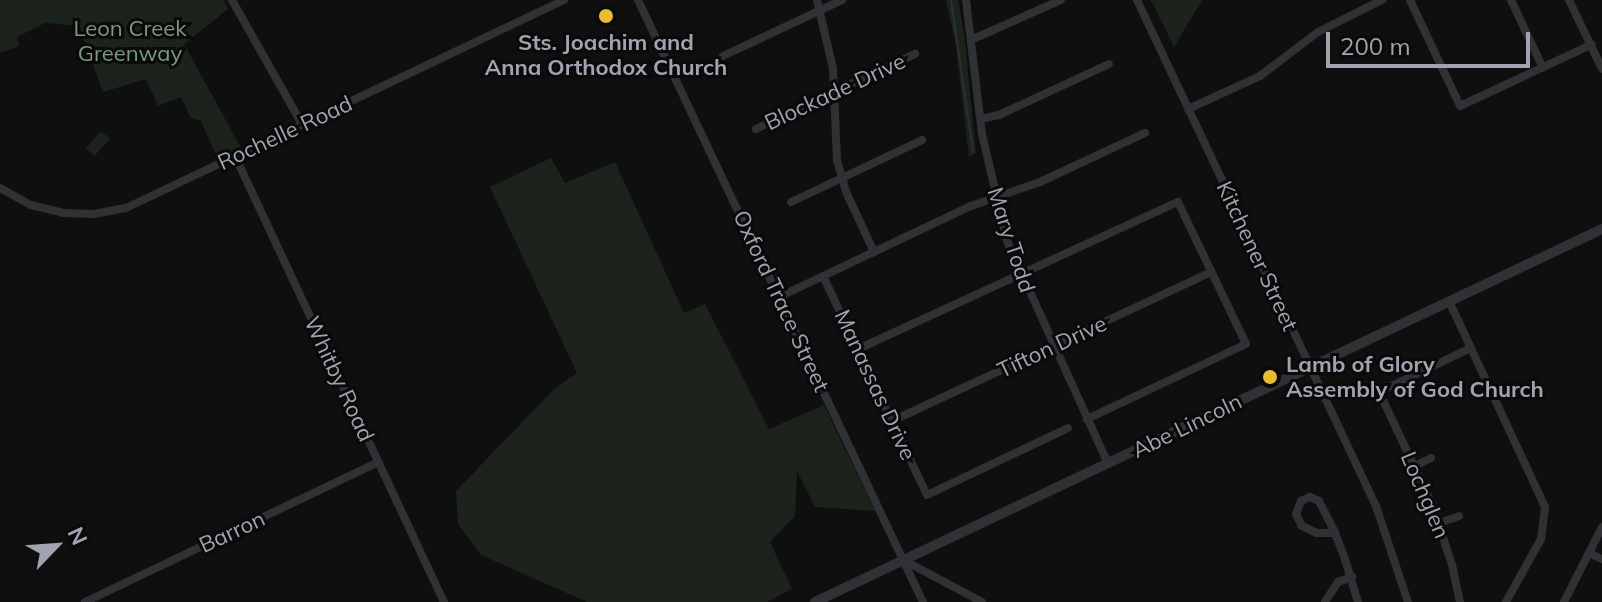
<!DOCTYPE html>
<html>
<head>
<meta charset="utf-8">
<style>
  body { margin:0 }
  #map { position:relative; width:1602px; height:602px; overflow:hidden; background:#0f0f10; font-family:Mulish,sans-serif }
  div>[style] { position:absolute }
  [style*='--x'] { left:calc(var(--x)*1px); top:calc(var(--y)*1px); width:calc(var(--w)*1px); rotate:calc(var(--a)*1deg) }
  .green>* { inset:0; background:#1c231d; transform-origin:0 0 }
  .stream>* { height:2px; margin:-1px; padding:0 1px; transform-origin:1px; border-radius:1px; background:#293038 }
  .minor>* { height:8px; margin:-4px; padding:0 4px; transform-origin:4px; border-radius:4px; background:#303135 }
  .tertiary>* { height:10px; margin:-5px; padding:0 5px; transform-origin:5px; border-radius:5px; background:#303135 }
  .dots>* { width:22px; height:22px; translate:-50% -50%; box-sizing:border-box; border:4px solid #0a0a0b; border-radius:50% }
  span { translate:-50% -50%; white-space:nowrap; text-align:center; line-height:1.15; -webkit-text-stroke:6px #0a0a0b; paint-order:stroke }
  .park-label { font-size:22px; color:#789b7e }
  .poi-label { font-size:22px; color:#a1a4b0; font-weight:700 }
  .left { translate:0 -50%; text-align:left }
  .street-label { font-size:22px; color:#a1a4b0 }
  .north { position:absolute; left:16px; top:506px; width:80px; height:80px; -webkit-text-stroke:6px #0a0a0b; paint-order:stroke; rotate:65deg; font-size:22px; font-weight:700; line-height:32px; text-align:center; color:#a1a4b0 }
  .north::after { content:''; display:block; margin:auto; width:28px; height:36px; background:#a1a4b0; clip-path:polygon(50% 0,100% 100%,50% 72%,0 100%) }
  .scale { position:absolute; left:1326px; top:32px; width:204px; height:36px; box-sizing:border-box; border:4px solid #a1a4b0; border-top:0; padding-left:10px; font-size:24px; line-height:28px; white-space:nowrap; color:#a1a4b0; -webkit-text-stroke:6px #0a0a0b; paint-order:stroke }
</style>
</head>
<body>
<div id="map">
  <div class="green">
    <i style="clip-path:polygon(0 0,223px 0,228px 9px,184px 44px,241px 148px,218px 159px,201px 121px,191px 118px,181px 97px,158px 106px,146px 79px,103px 92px,79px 26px,45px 23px,17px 37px,19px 46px,0 53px)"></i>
    <i style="clip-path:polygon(946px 0,958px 0,964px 32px,976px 153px,969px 157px,956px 46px)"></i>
    <i style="clip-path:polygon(1151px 0,1202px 0,1174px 47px)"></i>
    <i style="left:101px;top:131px;width:12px;height:23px;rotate:42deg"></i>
    <i style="clip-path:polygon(551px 158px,565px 183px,615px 162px,684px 313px,705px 304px,769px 429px,824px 405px,875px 511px,815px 507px,797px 471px,795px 516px,770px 542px,792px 589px,767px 602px,587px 602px,481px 555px,458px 524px,456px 491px,555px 388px,577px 373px,490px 187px)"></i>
  </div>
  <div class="stream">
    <i style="--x:951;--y:0;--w:153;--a:81.7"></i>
  </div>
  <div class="minor">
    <i style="--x:232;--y:0;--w:142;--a:60.6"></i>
    <i style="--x:638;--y:0;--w:666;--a:64.67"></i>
    <i style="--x:817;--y:0;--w:71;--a:76.9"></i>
    <i style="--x:833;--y:69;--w:91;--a:87.5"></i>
    <i style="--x:837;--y:160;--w:35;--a:74"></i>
    <i style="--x:847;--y:194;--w:64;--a:65"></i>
    <i style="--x:966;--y:0;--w:135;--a:83.2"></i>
    <i style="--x:982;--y:134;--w:110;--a:76.8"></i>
    <i style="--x:1007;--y:241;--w:245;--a:65.6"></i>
    <i style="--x:1137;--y:0;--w:560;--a:64.72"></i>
    <i style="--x:1376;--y:506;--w:101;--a:71.6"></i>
    <i style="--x:1410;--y:0;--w:117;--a:64.7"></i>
    <i style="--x:1460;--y:106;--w:145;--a:-25"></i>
    <i style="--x:1511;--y:0;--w:75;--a:64.8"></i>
    <i style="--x:1569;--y:0;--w:76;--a:64.4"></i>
    <i style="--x:973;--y:39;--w:96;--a:-23.9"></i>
    <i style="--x:723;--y:56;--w:132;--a:-25.2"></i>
    <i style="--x:1188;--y:109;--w:79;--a:-24.6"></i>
    <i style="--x:1260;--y:76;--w:73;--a:-37.2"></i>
    <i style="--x:1318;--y:32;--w:72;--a:-26.6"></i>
    <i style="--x:981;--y:119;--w:18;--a:-13"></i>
    <i style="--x:999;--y:115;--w:121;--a:-24.9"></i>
    <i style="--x:756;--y:129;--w:176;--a:-25.3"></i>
    <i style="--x:235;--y:156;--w:493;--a:64.9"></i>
    <i style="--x:0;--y:188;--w:35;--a:29"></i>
    <i style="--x:31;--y:205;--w:32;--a:14"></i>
    <i style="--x:62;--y:213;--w:32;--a:2"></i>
    <i style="--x:94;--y:214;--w:33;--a:-11"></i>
    <i style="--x:126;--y:208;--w:485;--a:-25.4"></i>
    <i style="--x:791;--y:202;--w:145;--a:-25.3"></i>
    <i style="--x:823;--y:276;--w:242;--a:64.6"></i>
    <i style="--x:927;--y:495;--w:156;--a:-25.4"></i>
    <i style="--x:779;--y:297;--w:212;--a:-25.4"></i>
    <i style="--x:971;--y:206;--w:73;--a:-19.2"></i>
    <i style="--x:1040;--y:182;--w:116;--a:-25"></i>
    <i style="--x:1449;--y:301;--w:227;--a:65"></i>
    <i style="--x:1545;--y:507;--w:32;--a:97"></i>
    <i style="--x:1541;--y:539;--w:72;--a:119.1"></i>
    <i style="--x:858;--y:349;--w:352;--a:-24.7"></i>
    <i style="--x:1178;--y:202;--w:157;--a:64.4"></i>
    <i style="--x:1246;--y:344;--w:176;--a:154.7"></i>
    <i style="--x:892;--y:421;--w:352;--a:-25"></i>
    <i style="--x:1415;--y:466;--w:18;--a:-27"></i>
    <i style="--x:1439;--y:523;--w:21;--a:-19"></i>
    <i style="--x:1335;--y:533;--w:18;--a:180"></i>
    <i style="--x:1317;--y:533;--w:17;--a:-155"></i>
    <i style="--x:1302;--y:526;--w:13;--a:-117"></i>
    <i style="--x:1296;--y:514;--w:14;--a:-69"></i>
    <i style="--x:1301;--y:501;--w:10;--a:-24"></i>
    <i style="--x:1310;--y:497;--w:10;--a:24"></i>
    <i style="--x:1319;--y:501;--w:36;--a:63"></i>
    <i style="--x:1335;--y:533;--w:28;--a:69"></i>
    <i style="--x:1345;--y:559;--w:45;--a:73.2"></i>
    <i style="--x:1589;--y:553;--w:14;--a:25"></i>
    <i style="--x:905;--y:561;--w:87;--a:28"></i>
    <i style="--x:85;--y:602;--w:325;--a:-25.5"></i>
    <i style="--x:1325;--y:602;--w:24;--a:-57"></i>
    <i style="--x:1338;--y:582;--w:15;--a:-20"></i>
    <i style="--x:1460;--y:602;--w:38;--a:-102"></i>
    <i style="--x:1452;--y:565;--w:62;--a:-107.9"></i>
    <i style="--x:1433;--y:506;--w:126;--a:-115.3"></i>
    <i style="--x:1379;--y:392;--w:102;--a:-25.6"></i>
    <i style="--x:1564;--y:602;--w:84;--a:-63.1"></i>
  </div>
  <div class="tertiary">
    <i style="--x:815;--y:602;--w:871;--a:-25.36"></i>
  </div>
  <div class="dots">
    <i style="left:606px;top:16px;background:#e7bc31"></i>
    <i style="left:1270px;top:377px;background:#e7bc31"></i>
  </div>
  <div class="park-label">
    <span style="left:130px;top:41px">Leon Creek<br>Greenway</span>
  </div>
  <div class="poi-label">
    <span style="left:606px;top:55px">Sts. Joachim and<br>Anna Orthodox Church</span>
    <span class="left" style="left:1286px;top:377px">Lamb of Glory<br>Assembly of God Church</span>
  </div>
  <div class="street-label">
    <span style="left:835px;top:92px;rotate:-25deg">Blockade Drive</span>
    <span style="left:285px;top:133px;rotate:-25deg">Rochelle Road</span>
    <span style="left:1011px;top:240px;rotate:72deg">Mary Todd</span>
    <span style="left:1257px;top:256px;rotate:65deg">Kitchener Street</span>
    <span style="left:781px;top:301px;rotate:65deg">Oxford Trace Street</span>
    <span style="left:1052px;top:347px;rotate:-25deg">Tifton Drive</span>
    <span style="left:339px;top:379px;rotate:65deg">Whitby Road</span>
    <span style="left:875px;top:385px;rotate:65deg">Manassas Drive</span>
    <span style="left:1187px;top:426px;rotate:-26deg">Abe Lincoln</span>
    <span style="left:1425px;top:495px;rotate:67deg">Lochglen</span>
    <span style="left:232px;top:532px;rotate:-25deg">Barron</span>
  </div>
  <div class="north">N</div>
  <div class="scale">200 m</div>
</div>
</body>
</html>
